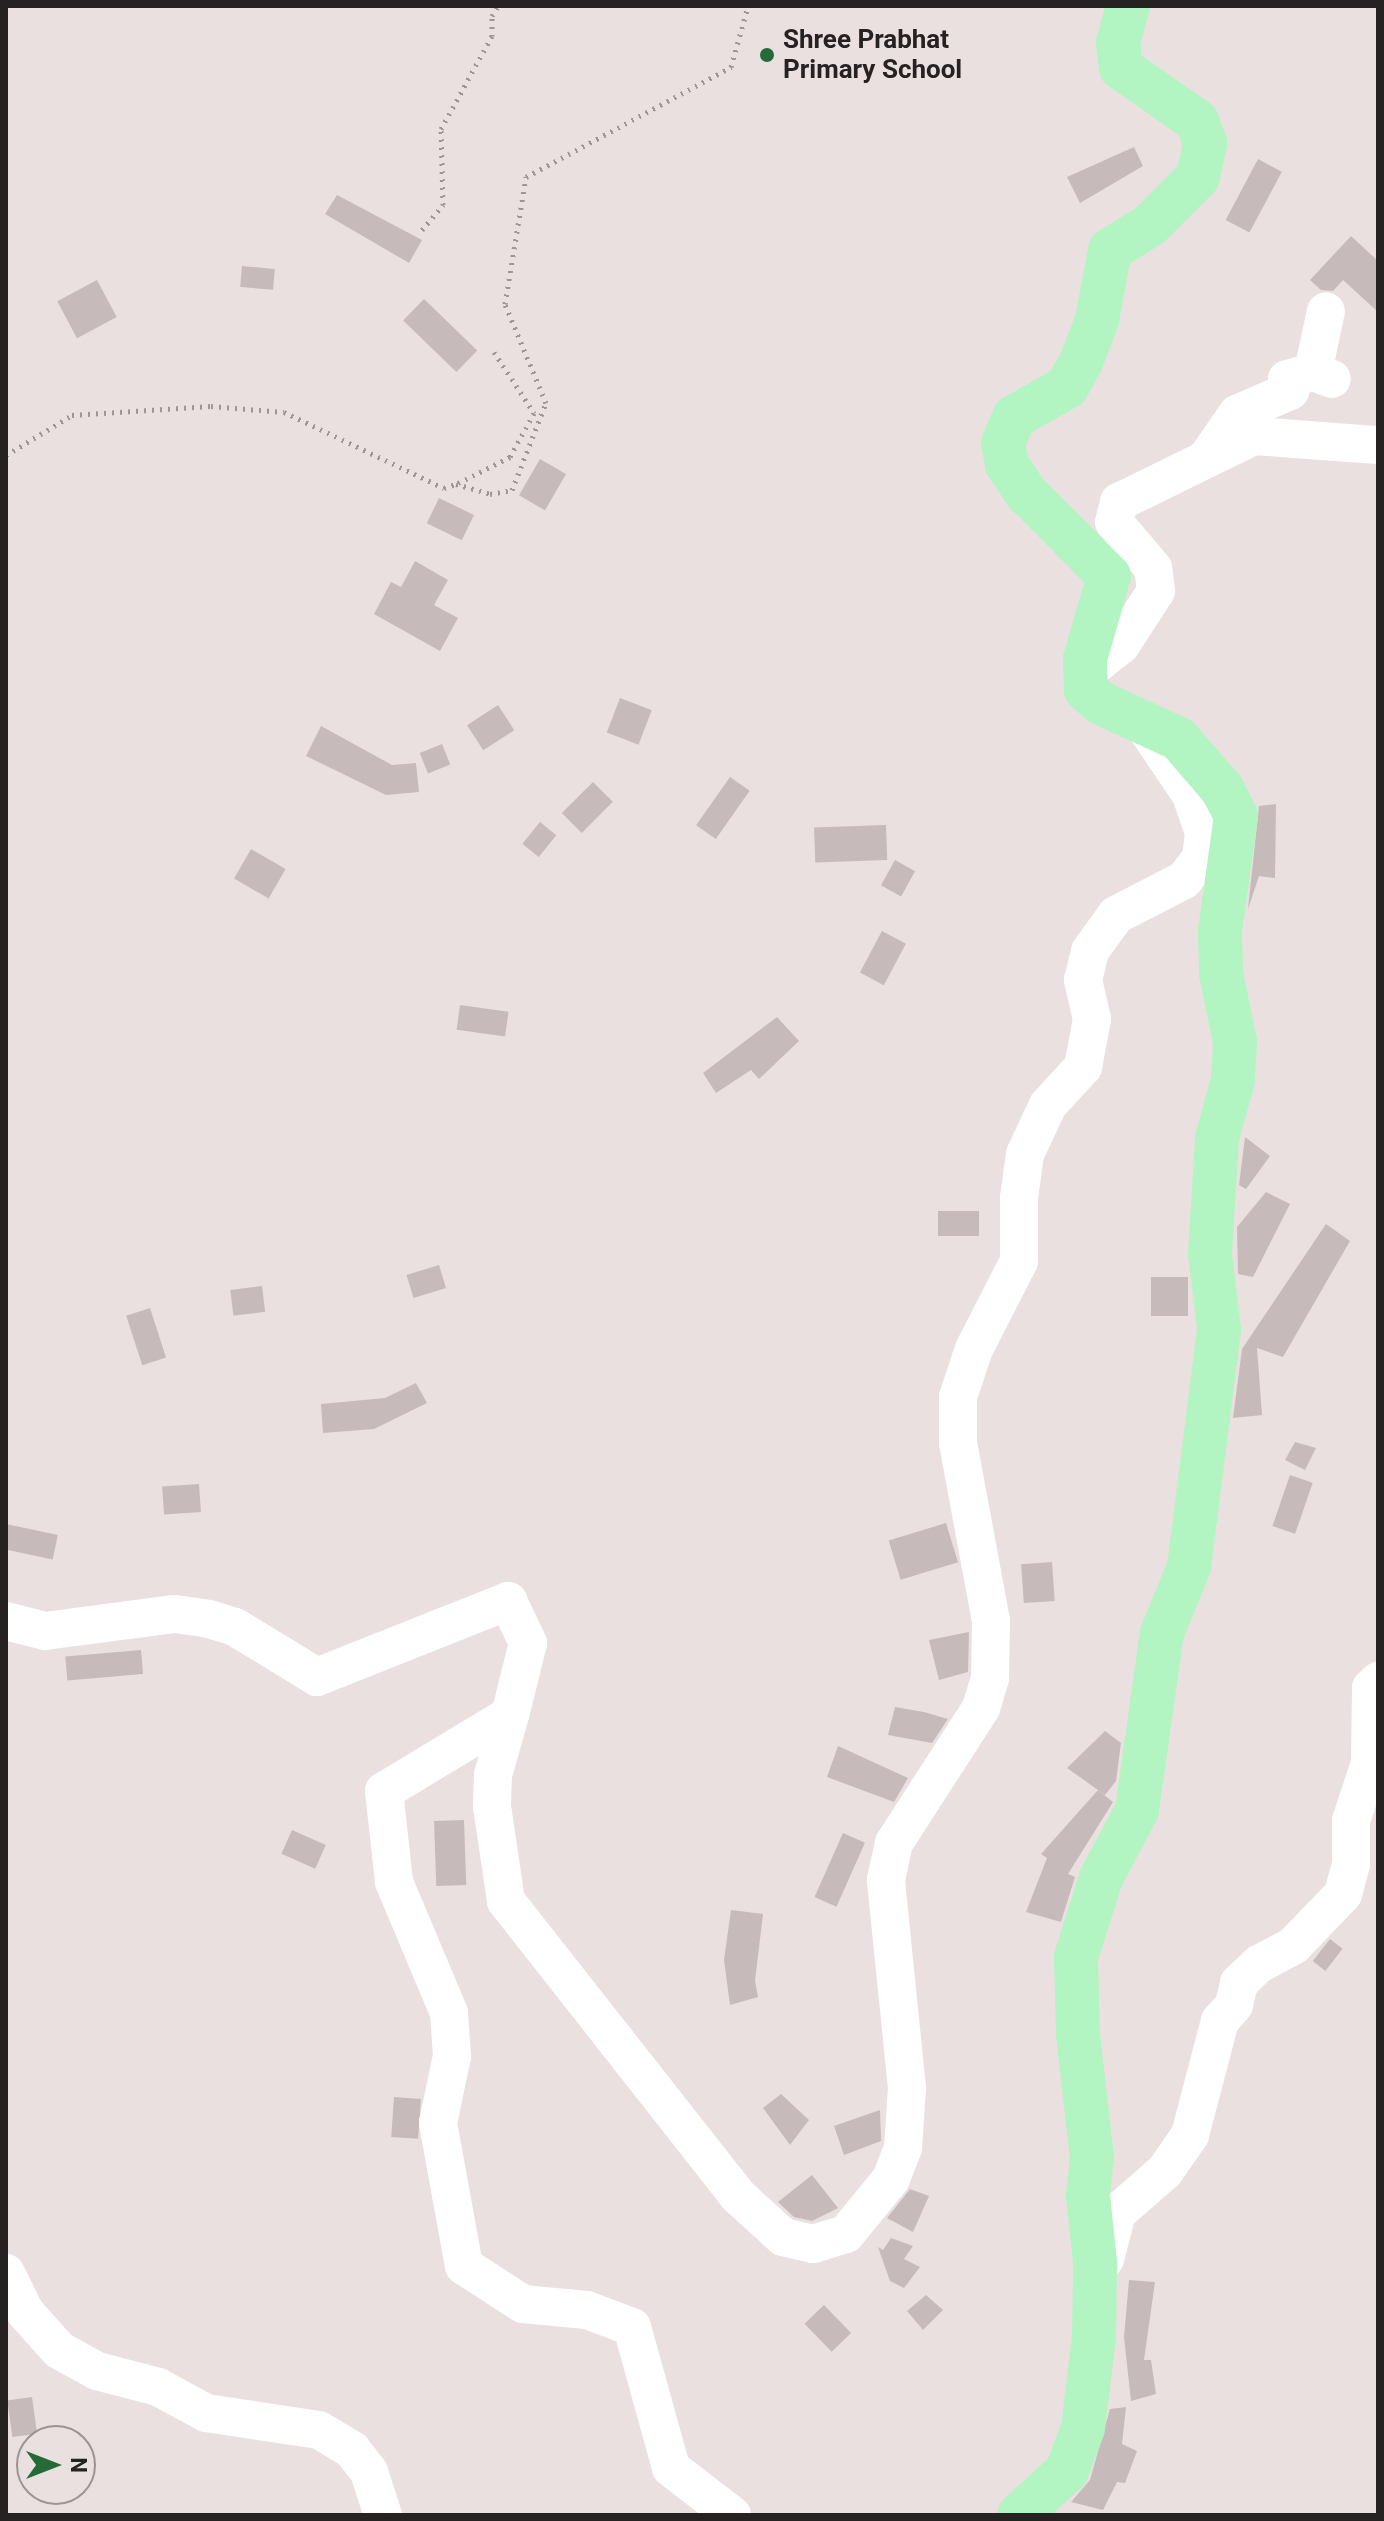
<!DOCTYPE html>
<html>
<head>
<meta charset="utf-8">
<style>
  body { margin:0 }
  #map { position:relative; width:1384px; height:2521px; overflow:hidden; background:#ebe0e0; font-family:Roboto,sans-serif }
  div>[style] { position:absolute }
  [style*='--x'] { left:calc(var(--x)*1px); top:calc(var(--y)*1px); width:calc(var(--w)*1px); rotate:calc(var(--a)*1deg) }
  .building>* { inset:0; background:#c6bbba; transform-origin:0 0 }
  .path>* { height:5px; margin-top:-2.5px; transform-origin:0; background:repeating-linear-gradient(90deg,#9e9595 0 2px,transparent 0 8px) }
  .minor>* { height:38px; margin:-19px; padding:0 19px; transform-origin:19px; border-radius:19px; background:#fff }
  .major>* { height:44px; margin:-22px; padding:0 22px; transform-origin:22px; border-radius:22px; background:#b3f5c2 }
  .dots>* { width:22px; height:22px; translate:-50% -50%; box-sizing:border-box; border:4px solid #ebe0e0; border-radius:50% }
  span { translate:-50% -50%; white-space:nowrap; text-align:center; line-height:1.15; -webkit-text-stroke:8px #ebe0e0; paint-order:stroke }
  .poi-label { font-size:26px; color:#262222; font-weight:700 }
  .left { translate:0 -50%; text-align:left }
  .frame { position:absolute; inset:0; border:8px solid #262222; pointer-events:none }
  .north { position:absolute; left:16px; top:2425px; width:80px; height:80px; box-sizing:border-box; background:#ebe0e0; border:2px solid #9c9494; border-radius:50%; rotate:90deg; font-size:22px; font-weight:700; line-height:32px; text-align:center; color:#262222 }
  .north::after { content:''; display:block; margin:auto; width:28px; height:36px; background:#246b38; clip-path:polygon(50% 0,100% 100%,50% 72%,0 100%) }
</style>
</head>
<body>
<div id="map">
  <div class="building">
    <i style="clip-path:polygon(1134px 147px,1143px 166px,1080px 203px,1067px 177px)"></i>
    <i style="left:1258px;top:159px;width:27px;height:69px;rotate:28deg"></i>
    <i style="clip-path:polygon(337px 195px,422px 240px,409px 263px,325px 214px)"></i>
    <i style="clip-path:polygon(1351px 236px,1378px 261px,1378px 312px,1343px 280px,1333px 291px,1321px 290px,1310px 280px)"></i>
    <i style="left:242px;top:266px;width:33px;height:21px;rotate:5deg"></i>
    <i style="left:97px;top:280px;width:42px;height:45px;rotate:62deg"></i>
    <i style="left:424px;top:299px;width:74px;height:30px;rotate:44deg"></i>
    <i style="left:540px;top:459px;width:30px;height:42px;rotate:30deg"></i>
    <i style="left:439px;top:498px;width:39px;height:28px;rotate:26deg"></i>
    <i style="clip-path:polygon(415px 561px,448px 580px,434px 605px,458px 618px,440px 651px,374px 614px,391px 582px,401px 587px)"></i>
    <i style="left:620px;top:698px;width:34px;height:37px;rotate:21deg"></i>
    <i style="left:498px;top:705px;width:30px;height:37px;rotate:57deg"></i>
    <i style="clip-path:polygon(321px 726px,392px 765px,416px 763px,419px 792px,386px 795px,306px 756px)"></i>
    <i style="left:442px;top:744px;width:22px;height:24px;rotate:68deg"></i>
    <i style="left:730px;top:777px;width:24px;height:59px;rotate:35deg"></i>
    <i style="left:593px;top:782px;width:28px;height:44px;rotate:45deg"></i>
    <i style="clip-path:polygon(1276px 804px,1275px 878px,1259px 876px,1248px 909px,1259px 806px)"></i>
    <i style="left:540px;top:822px;width:21px;height:28px;rotate:39deg"></i>
    <i style="left:886px;top:825px;width:35px;height:72px;rotate:88deg"></i>
    <i style="left:251px;top:849px;width:40px;height:34px;rotate:30deg"></i>
    <i style="left:895px;top:860px;width:23px;height:29px;rotate:29deg"></i>
    <i style="left:882px;top:931px;width:27px;height:47px;rotate:28deg"></i>
    <i style="left:460px;top:1005px;width:49px;height:25px;rotate:8deg"></i>
    <i style="clip-path:polygon(777px 1017px,799px 1041px,759px 1079px,751px 1070px,716px 1093px,703px 1073px)"></i>
    <i style="clip-path:polygon(1245px 1137px,1270px 1156px,1246px 1189px,1239px 1185px)"></i>
    <i style="clip-path:polygon(1266px 1192px,1290px 1204px,1253px 1277px,1238px 1274px,1237px 1227px)"></i>
    <i style="left:938px;top:1211px;width:41px;height:25px"></i>
    <i style="clip-path:polygon(1326px 1224px,1350px 1241px,1283px 1357px,1257px 1348px,1262px 1415px,1233px 1418px,1242px 1349px)"></i>
    <i style="left:439px;top:1265px;width:24px;height:34px;rotate:73deg"></i>
    <i style="left:1151px;top:1277px;width:37px;height:39px"></i>
    <i style="left:262px;top:1286px;width:26px;height:32px;rotate:83deg"></i>
    <i style="left:150px;top:1308px;width:52px;height:25px;rotate:72deg"></i>
    <i style="clip-path:polygon(416px 1383px,427px 1403px,374px 1429px,323px 1433px,321px 1404px,385px 1398px)"></i>
    <i style="clip-path:polygon(1295px 1442px,1316px 1448px,1305px 1470px,1285px 1460px)"></i>
    <i style="left:1290px;top:1475px;width:24px;height:54px;rotate:19deg"></i>
    <i style="left:199px;top:1484px;width:28px;height:37px;rotate:86deg"></i>
    <i style="left:946px;top:1523px;width:41px;height:60px;rotate:73deg"></i>
    <i style="left:6px;top:1524px;width:53px;height:25px;rotate:12deg"></i>
    <i style="left:1052px;top:1562px;width:39px;height:31px;rotate:86deg"></i>
    <i style="clip-path:polygon(969px 1632px,968px 1672px,939px 1680px,929px 1640px)"></i>
    <i style="left:141px;top:1650px;width:24px;height:76px;rotate:85deg"></i>
    <i style="clip-path:polygon(895px 1707px,924px 1712px,948px 1719px,932px 1743px,888px 1735px)"></i>
    <i style="clip-path:polygon(1105px 1731px,1121px 1743px,1116px 1781px,1105px 1795px,1067px 1768px)"></i>
    <i style="clip-path:polygon(838px 1746px,908px 1778px,894px 1802px,827px 1777px)"></i>
    <i style="clip-path:polygon(1098px 1790px,1113px 1802px,1068px 1874px,1075px 1877px,1061px 1922px,1026px 1912px,1047px 1858px,1041px 1854px)"></i>
    <i style="left:464px;top:1820px;width:65px;height:30px;rotate:88deg"></i>
    <i style="left:292px;top:1830px;width:37px;height:26px;rotate:24deg"></i>
    <i style="left:843px;top:1833px;width:24px;height:70px;rotate:24deg"></i>
    <i style="clip-path:polygon(731px 1910px,763px 1914px,755px 1981px,758px 1997px,730px 2005px,724px 1960px)"></i>
    <i style="left:1330px;top:1939px;width:16px;height:28px;rotate:38deg"></i>
    <i style="clip-path:polygon(781px 2094px,809px 2120px,790px 2145px,763px 2108px)"></i>
    <i style="left:394px;top:2097px;width:27px;height:40px;rotate:4deg"></i>
    <i style="clip-path:polygon(880px 2110px,881px 2141px,844px 2155px,834px 2126px)"></i>
    <i style="clip-path:polygon(812px 2175px,838px 2208px,812px 2221px,794px 2217px,778px 2202px)"></i>
    <i style="clip-path:polygon(910px 2189px,929px 2196px,913px 2232px,887px 2218px)"></i>
    <i style="clip-path:polygon(891px 2238px,913px 2246px,904px 2259px,920px 2267px,904px 2288px,890px 2281px,878px 2247px,883px 2250px)"></i>
    <i style="clip-path:polygon(1129px 2280px,1155px 2282px,1144px 2360px,1151px 2360px,1156px 2394px,1131px 2401px,1124px 2337px)"></i>
    <i style="clip-path:polygon(926px 2295px,943px 2310px,923px 2330px,907px 2311px)"></i>
    <i style="left:824px;top:2305px;width:39px;height:27px;rotate:46deg"></i>
    <i style="left:32px;top:2397px;width:37px;height:25px;rotate:82deg"></i>
    <i style="clip-path:polygon(1126px 2407px,1122px 2444px,1137px 2451px,1125px 2483px,1117px 2482px,1103px 2510px,1071px 2502px,1090px 2480px,1110px 2409px)"></i>
  </div>
  <div class="path">
    <i style="--x:422;--y:230;--w:33;--a:-50"></i>
    <i style="--x:443;--y:205;--w:76;--a:-91.5"></i>
    <i style="--x:441;--y:129;--w:106;--a:-61.3"></i>
    <i style="--x:492;--y:36;--w:20;--a:-90"></i>
    <i style="--x:492;--y:16;--w:12;--a:-59"></i>
    <i style="--x:494;--y:352;--w:73;--a:56.7"></i>
    <i style="--x:534;--y:413;--w:50;--a:118.6"></i>
    <i style="--x:510;--y:457;--w:60;--a:153.4"></i>
    <i style="--x:456;--y:484;--w:35;--a:16"></i>
    <i style="--x:490;--y:494;--w:22;--a:-10"></i>
    <i style="--x:512;--y:490;--w:93;--a:-68.7"></i>
    <i style="--x:546;--y:403;--w:107;--a:-112.5"></i>
    <i style="--x:505;--y:304;--w:129;--a:-80.6"></i>
    <i style="--x:526;--y:177;--w:233;--a:-28.2"></i>
    <i style="--x:731;--y:67;--w:63;--a:-74.4"></i>
    <i style="--x:6;--y:455;--w:77;--a:-31.2"></i>
    <i style="--x:72;--y:415;--w:139;--a:-3.7"></i>
    <i style="--x:211;--y:406;--w:73;--a:4.7"></i>
    <i style="--x:284;--y:412;--w:177;--a:25.4"></i>
    <i style="--x:444;--y:488;--w:13;--a:-18"></i>
  </div>
  <div class="minor">
    <i style="--x:1313;--y:372;--w:62;--a:-78"></i>
    <i style="--x:1208;--y:456;--w:51;--a:-55.4"></i>
    <i style="--x:1237;--y:414;--w:58;--a:-23.5"></i>
    <i style="--x:1290;--y:391;--w:12;--a:-104"></i>
    <i style="--x:1287;--y:379;--w:27;--a:-15"></i>
    <i style="--x:1313;--y:372;--w:20;--a:20"></i>
    <i style="--x:1087;--y:672;--w:43;--a:-38.5"></i>
    <i style="--x:1121;--y:645;--w:64;--a:-57.1"></i>
    <i style="--x:1156;--y:591;--w:23;--a:-97"></i>
    <i style="--x:1153;--y:568;--w:60;--a:-130.3"></i>
    <i style="--x:1114;--y:522;--w:21;--a:-76"></i>
    <i style="--x:1119;--y:502;--w:150;--a:-26.1"></i>
    <i style="--x:1254;--y:436;--w:124;--a:4.2"></i>
    <i style="--x:6;--y:1621;--w:40;--a:14.4"></i>
    <i style="--x:45;--y:1631;--w:131;--a:-7.5"></i>
    <i style="--x:175;--y:1614;--w:34;--a:8"></i>
    <i style="--x:209;--y:1619;--w:27;--a:17"></i>
    <i style="--x:235;--y:1627;--w:96;--a:31.4"></i>
    <i style="--x:317;--y:1677;--w:206;--a:-21.7"></i>
    <i style="--x:508;--y:1601;--w:47;--a:64.5"></i>
    <i style="--x:528;--y:1643;--w:74;--a:104"></i>
    <i style="--x:510;--y:1715;--w:147;--a:148.9"></i>
    <i style="--x:384;--y:1791;--w:92;--a:83.7"></i>
    <i style="--x:394;--y:1882;--w:142;--a:67.2"></i>
    <i style="--x:449;--y:2013;--w:43;--a:86"></i>
    <i style="--x:452;--y:2056;--w:68;--a:101.8"></i>
    <i style="--x:438;--y:2123;--w:145;--a:79.7"></i>
    <i style="--x:464;--y:2266;--w:70;--a:32.8"></i>
    <i style="--x:523;--y:2304;--w:64;--a:5.4"></i>
    <i style="--x:587;--y:2310;--w:48;--a:20.7"></i>
    <i style="--x:632;--y:2327;--w:146;--a:74.5"></i>
    <i style="--x:671;--y:2468;--w:77;--a:37.6"></i>
    <i style="--x:510;--y:1715;--w:62;--a:105.8"></i>
    <i style="--x:493;--y:1775;--w:31;--a:92"></i>
    <i style="--x:492;--y:1806;--w:96;--a:81.6"></i>
    <i style="--x:506;--y:1901;--w:375;--a:51.8"></i>
    <i style="--x:738;--y:2196;--w:61;--a:42.3"></i>
    <i style="--x:783;--y:2237;--w:31;--a:13"></i>
    <i style="--x:813;--y:2244;--w:34;--a:-17"></i>
    <i style="--x:846;--y:2234;--w:71;--a:-50.7"></i>
    <i style="--x:891;--y:2179;--w:33;--a:-69"></i>
    <i style="--x:903;--y:2148;--w:60;--a:-86.2"></i>
    <i style="--x:907;--y:2088;--w:209;--a:-95.8"></i>
    <i style="--x:886;--y:1880;--w:38;--a:-78"></i>
    <i style="--x:894;--y:1843;--w:161;--a:-57.2"></i>
    <i style="--x:981;--y:1708;--w:31;--a:-73"></i>
    <i style="--x:990;--y:1678;--w:57;--a:-89"></i>
    <i style="--x:991;--y:1621;--w:181;--a:-100.5"></i>
    <i style="--x:958;--y:1443;--w:46;--a:-90"></i>
    <i style="--x:958;--y:1397;--w:51;--a:-71.6"></i>
    <i style="--x:974;--y:1349;--w:99;--a:-62.9"></i>
    <i style="--x:1019;--y:1261;--w:63;--a:-90"></i>
    <i style="--x:1019;--y:1198;--w:44;--a:-82.2"></i>
    <i style="--x:1025;--y:1154;--w:54;--a:-64.9"></i>
    <i style="--x:1048;--y:1105;--w:52;--a:-47.4"></i>
    <i style="--x:1083;--y:1067;--w:49;--a:-79.4"></i>
    <i style="--x:1092;--y:1019;--w:40;--a:-103"></i>
    <i style="--x:1083;--y:980;--w:30;--a:-76"></i>
    <i style="--x:1090;--y:951;--w:44;--a:-54.2"></i>
    <i style="--x:1116;--y:915;--w:76;--a:-27.2"></i>
    <i style="--x:1184;--y:880;--w:28;--a:-52"></i>
    <i style="--x:1201;--y:858;--w:25;--a:-83"></i>
    <i style="--x:1204;--y:833;--w:40;--a:-108.9"></i>
    <i style="--x:1191;--y:795;--w:88;--a:-123.9"></i>
    <i style="--x:1095;--y:2262;--w:10;--a:-17"></i>
    <i style="--x:1105;--y:2259;--w:48;--a:-75.4"></i>
    <i style="--x:1117;--y:2213;--w:64;--a:-41.2"></i>
    <i style="--x:1165;--y:2171;--w:44;--a:-55.2"></i>
    <i style="--x:1190;--y:2135;--w:118;--a:-75.3"></i>
    <i style="--x:1220;--y:2021;--w:21;--a:-49"></i>
    <i style="--x:1234;--y:2005;--w:23;--a:-77"></i>
    <i style="--x:1239;--y:1983;--w:28;--a:-44"></i>
    <i style="--x:1259;--y:1964;--w:40;--a:-28"></i>
    <i style="--x:1294;--y:1945;--w:71;--a:-46.1"></i>
    <i style="--x:1343;--y:1894;--w:31;--a:-75"></i>
    <i style="--x:1351;--y:1864;--w:43;--a:-90"></i>
    <i style="--x:1351;--y:1821;--w:61;--a:-71.9"></i>
    <i style="--x:1370;--y:1763;--w:75;--a:-89.2"></i>
    <i style="--x:1371;--y:1688;--w:10;--a:-45"></i>
    <i style="--x:6;--y:2273;--w:43;--a:64"></i>
    <i style="--x:25;--y:2312;--w:51;--a:48.2"></i>
    <i style="--x:59;--y:2350;--w:43;--a:28.9"></i>
    <i style="--x:97;--y:2371;--w:63;--a:14.7"></i>
    <i style="--x:158;--y:2387;--w:55;--a:28.4"></i>
    <i style="--x:206;--y:2413;--w:114;--a:8.6"></i>
    <i style="--x:319;--y:2430;--w:39;--a:31"></i>
    <i style="--x:352;--y:2450;--w:28;--a:52"></i>
    <i style="--x:369;--y:2472;--w:45;--a:72"></i>
  </div>
  <div class="major">
    <i style="--x:1019;--y:2515;--w:65;--a:-42.5"></i>
    <i style="--x:1067;--y:2471;--w:46;--a:-69.6"></i>
    <i style="--x:1083;--y:2428;--w:92;--a:-83.1"></i>
    <i style="--x:1094;--y:2337;--w:75;--a:-89.2"></i>
    <i style="--x:1095;--y:2262;--w:67;--a:-96"></i>
    <i style="--x:1088;--y:2195;--w:37;--a:-84"></i>
    <i style="--x:1092;--y:2158;--w:124;--a:-96.5"></i>
    <i style="--x:1078;--y:2035;--w:78;--a:-91.5"></i>
    <i style="--x:1076;--y:1957;--w:83;--a:-72.4"></i>
    <i style="--x:1101;--y:1878;--w:77;--a:-62.1"></i>
    <i style="--x:1137;--y:1810;--w:179;--a:-82"></i>
    <i style="--x:1162;--y:1633;--w:71;--a:-67.8"></i>
    <i style="--x:1189;--y:1567;--w:240;--a:-82.8"></i>
    <i style="--x:1219;--y:1329;--w:77;--a:-96.8"></i>
    <i style="--x:1210;--y:1253;--w:115;--a:-86.5"></i>
    <i style="--x:1217;--y:1138;--w:60;--a:-74.6"></i>
    <i style="--x:1233;--y:1080;--w:38;--a:-87"></i>
    <i style="--x:1235;--y:1042;--w:70;--a:-101.5"></i>
    <i style="--x:1221;--y:973;--w:42;--a:-91.4"></i>
    <i style="--x:1220;--y:931;--w:116;--a:-82.1"></i>
    <i style="--x:1236;--y:816;--w:29;--a:-117"></i>
    <i style="--x:1223;--y:790;--w:67;--a:-130.8"></i>
    <i style="--x:1179;--y:739;--w:86;--a:-155.2"></i>
    <i style="--x:1101;--y:703;--w:20;--a:-139"></i>
    <i style="--x:1086;--y:690;--w:31;--a:-92"></i>
    <i style="--x:1085;--y:659;--w:86;--a:-73.9"></i>
    <i style="--x:1109;--y:576;--w:117;--a:-135"></i>
    <i style="--x:1026;--y:493;--w:34;--a:-124"></i>
    <i style="--x:1007;--y:465;--w:22;--a:-100"></i>
    <i style="--x:1003;--y:443;--w:28;--a:-67"></i>
    <i style="--x:1014;--y:417;--w:61;--a:-29.5"></i>
    <i style="--x:1067;--y:387;--w:29;--a:-61"></i>
    <i style="--x:1081;--y:362;--w:45;--a:-69.1"></i>
    <i style="--x:1097;--y:320;--w:71;--a:-79.5"></i>
    <i style="--x:1110;--y:250;--w:47;--a:-32"></i>
    <i style="--x:1150;--y:225;--w:68;--a:-45"></i>
    <i style="--x:1198;--y:177;--w:35;--a:-78"></i>
    <i style="--x:1205;--y:143;--w:23;--a:-110"></i>
    <i style="--x:1197;--y:121;--w:93;--a:-145.1"></i>
    <i style="--x:1121;--y:68;--w:25;--a:-97"></i>
    <i style="--x:1118;--y:43;--w:38;--a:-75"></i>
  </div>
  <div class="dots">
    <i style="left:767px;top:55px;background:#246b38"></i>
  </div>
  <div class="poi-label">
    <span class="left" style="left:783px;top:55px">Shree Prabhat<br>Primary School</span>
  </div>
  <div class="frame"></div>
  <div class="north">N</div>
</div>
</body>
</html>
